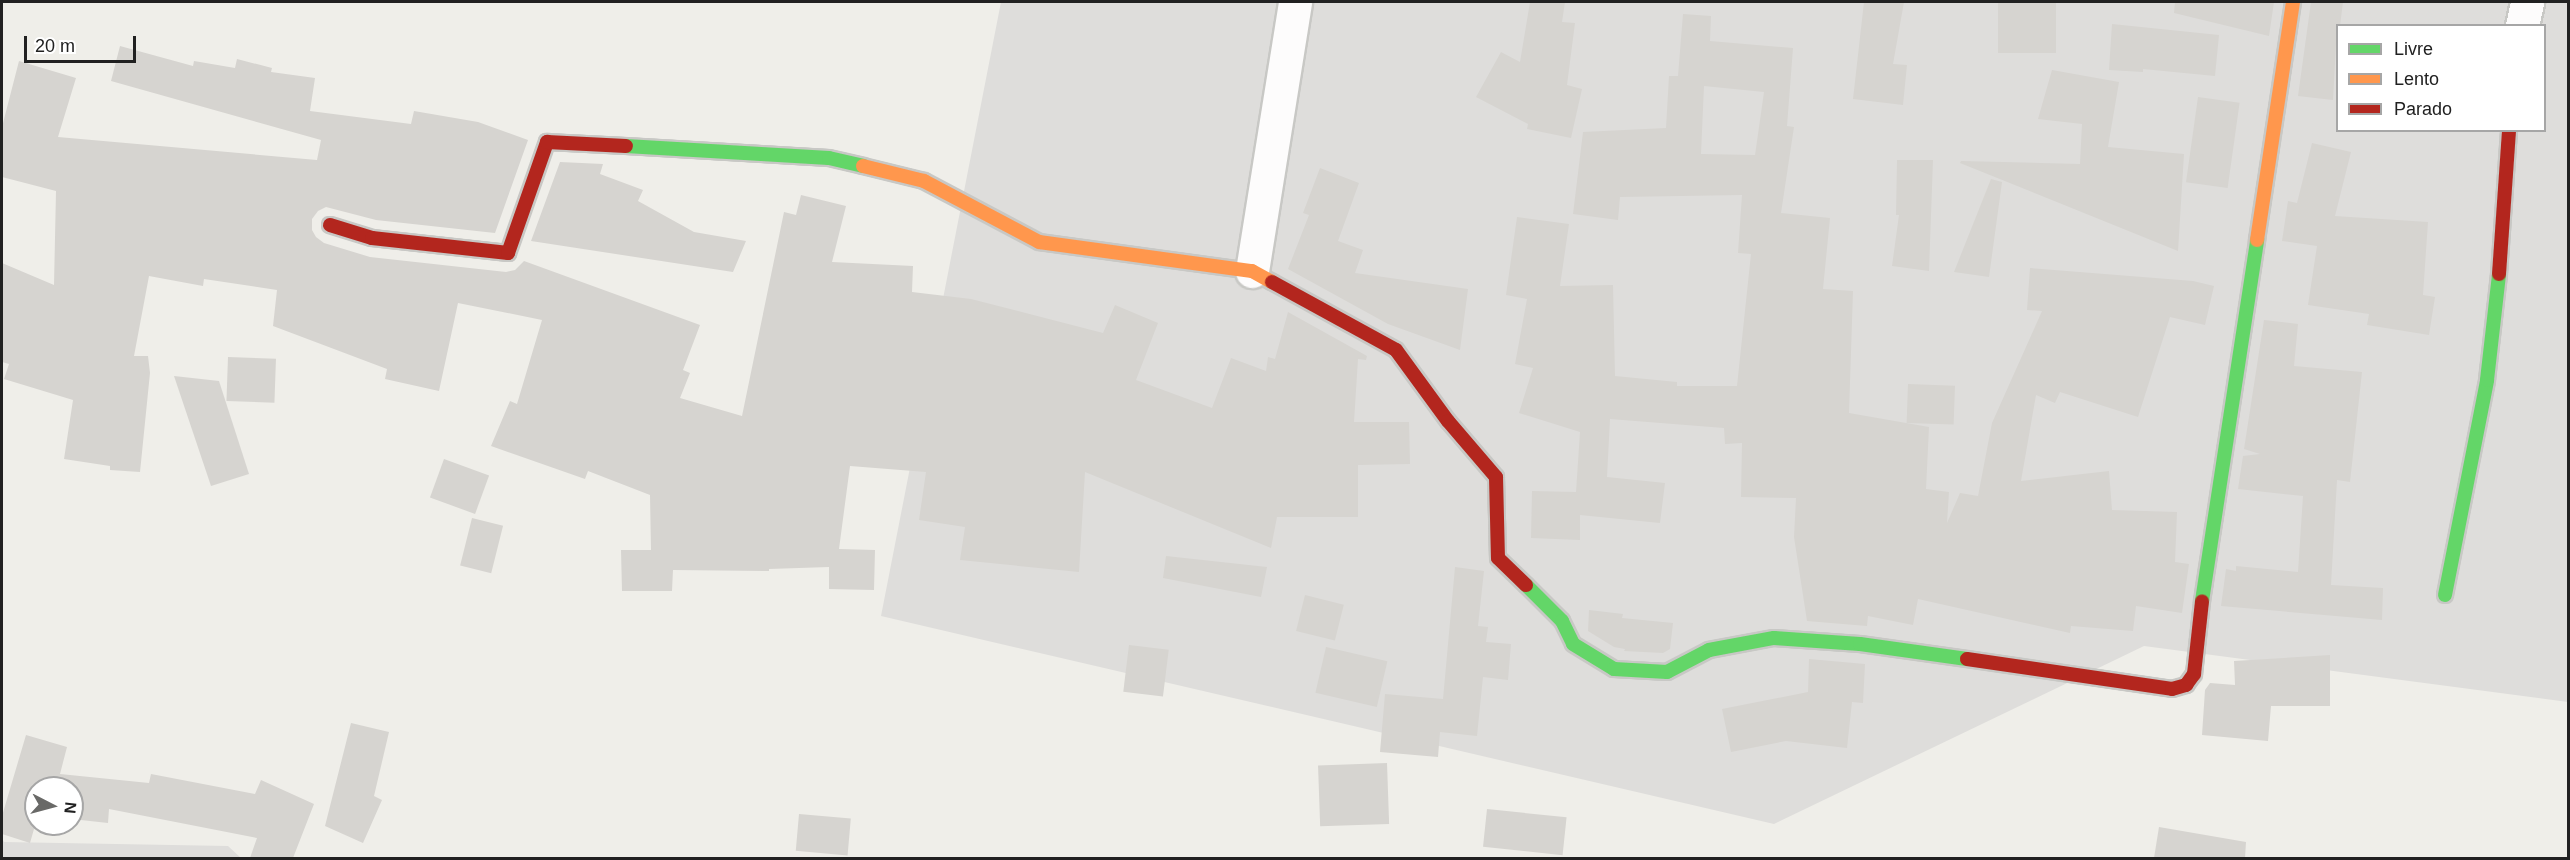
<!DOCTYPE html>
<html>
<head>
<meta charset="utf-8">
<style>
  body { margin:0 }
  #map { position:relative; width:2570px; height:860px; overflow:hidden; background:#efeee9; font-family:Arial,sans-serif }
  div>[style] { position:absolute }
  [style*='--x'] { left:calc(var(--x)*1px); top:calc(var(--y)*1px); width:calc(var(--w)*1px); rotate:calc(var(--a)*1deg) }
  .residential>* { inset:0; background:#dedddb }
  .building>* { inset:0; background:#d6d4d0; transform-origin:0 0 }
  .roads { filter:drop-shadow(2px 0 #c8c8c5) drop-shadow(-2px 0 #c8c8c5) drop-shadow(0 2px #c8c8c5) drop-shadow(0 -2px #c8c8c5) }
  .street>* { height:33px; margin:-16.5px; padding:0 16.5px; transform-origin:16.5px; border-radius:16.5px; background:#fdfcfc }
  .fast>* { height:14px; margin:-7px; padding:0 7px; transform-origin:7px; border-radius:7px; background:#63d668 }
  .slow>* { height:14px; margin:-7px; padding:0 7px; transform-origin:7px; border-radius:7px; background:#ff974d }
  .jam>* { height:14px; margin:-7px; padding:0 7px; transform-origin:7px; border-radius:7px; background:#b3261e }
  span { translate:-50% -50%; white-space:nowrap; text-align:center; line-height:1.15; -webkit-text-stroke:6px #fff; paint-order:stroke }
  .frame { position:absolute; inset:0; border:3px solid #212121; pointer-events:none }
  .legend { position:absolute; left:2336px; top:24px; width:210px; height:108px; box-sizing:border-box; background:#fff; border:2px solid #a6a6a6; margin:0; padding:8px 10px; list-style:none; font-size:18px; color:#212121 }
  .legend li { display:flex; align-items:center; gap:12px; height:30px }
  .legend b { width:30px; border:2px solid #a6a6a6 }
  .north { position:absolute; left:24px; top:776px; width:60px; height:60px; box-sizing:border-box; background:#fff; border:2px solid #a6a6a6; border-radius:50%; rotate:96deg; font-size:16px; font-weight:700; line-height:24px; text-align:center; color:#212121 }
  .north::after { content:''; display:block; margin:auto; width:21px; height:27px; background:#696967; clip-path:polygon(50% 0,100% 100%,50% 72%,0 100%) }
  .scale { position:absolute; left:24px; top:36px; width:112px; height:27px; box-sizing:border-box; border:3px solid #212121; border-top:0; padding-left:8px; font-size:18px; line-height:21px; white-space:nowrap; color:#212121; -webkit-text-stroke:4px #fff; paint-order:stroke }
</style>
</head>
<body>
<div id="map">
  <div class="residential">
    <i style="clip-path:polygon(evenodd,1001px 2px,2568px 2px,2568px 702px,2144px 646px,1774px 824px,881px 616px,1001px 2px,2338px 26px,2544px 26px,2544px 130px,2338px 130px,2338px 26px)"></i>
    <i style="clip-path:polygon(2px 839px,4px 842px,228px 846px,241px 858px,2px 858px)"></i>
  </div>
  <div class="building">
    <i style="clip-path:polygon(1530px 2px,1565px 2px,1562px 22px,1575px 23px,1567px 85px,1582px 89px,1571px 138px,1527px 129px,1528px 124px,1476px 97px,1501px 52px,1520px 62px)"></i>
    <i style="clip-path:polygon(1864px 2px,1904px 2px,1893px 64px,1907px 65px,1903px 105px,1853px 99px)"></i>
    <i style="left:1998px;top:2px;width:58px;height:51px"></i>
    <i style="clip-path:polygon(2175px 2px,2274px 2px,2269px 36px,2174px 13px)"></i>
    <i style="clip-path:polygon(2311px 2px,2343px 2px,2340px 26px,2337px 26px,2333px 100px,2298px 96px)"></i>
    <i style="clip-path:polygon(evenodd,1683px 14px,1711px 16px,1710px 41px,1793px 48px,1787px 126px,1794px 127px,1781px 213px,1830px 218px,1823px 289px,1853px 291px,1849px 413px,1929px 427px,1926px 489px,1949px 492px,1947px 523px,1960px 493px,1978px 496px,1992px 423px,2042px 311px,2027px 310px,2030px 268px,2193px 281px,2214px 286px,2205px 325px,2170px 317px,2138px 417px,2060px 392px,2055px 403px,2036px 395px,2021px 481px,2109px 471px,2112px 510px,2177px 512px,2175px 562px,2189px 564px,2182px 613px,2136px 606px,2133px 631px,2071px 626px,2070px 633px,1918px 599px,1913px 625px,1868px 616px,1867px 626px,1807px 621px,1794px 537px,1796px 498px,1741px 497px,1742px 443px,1725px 444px,1724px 428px,1610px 419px,1607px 477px,1665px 483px,1660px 523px,1580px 515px,1580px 540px,1531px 538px,1532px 491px,1576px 492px,1580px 432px,1519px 413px,1533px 368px,1515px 364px,1527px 299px,1506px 295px,1517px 217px,1569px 224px,1560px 286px,1613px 285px,1615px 376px,1677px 382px,1677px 386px,1737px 386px,1751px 254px,1738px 253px,1742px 195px,1620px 197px,1618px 220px,1573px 214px,1583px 132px,1666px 128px,1669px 76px,1678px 76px,1683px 14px,1704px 86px,1764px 92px,1755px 155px,1701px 154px,1704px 86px)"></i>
    <i style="clip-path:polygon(2112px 24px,2219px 35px,2215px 76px,2143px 69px,2143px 72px,2109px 70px)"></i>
    <i style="clip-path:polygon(120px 46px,193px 66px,194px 61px,235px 68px,237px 59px,272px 68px,271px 72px,315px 78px,310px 111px,411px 124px,414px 111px,478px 122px,528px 140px,495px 233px,376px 220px,326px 207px,318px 211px,312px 219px,312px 230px,316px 237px,324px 243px,370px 257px,506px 272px,515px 270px,524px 261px,700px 325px,683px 370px,690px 373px,680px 398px,742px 416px,784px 212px,796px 215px,801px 195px,846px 206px,832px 262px,913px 266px,912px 292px,971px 299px,1103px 333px,1115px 305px,1158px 323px,1136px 380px,1212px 408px,1231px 358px,1266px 371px,1268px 357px,1275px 359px,1288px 312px,1367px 356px,1366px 360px,1358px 359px,1354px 422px,1409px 422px,1410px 464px,1358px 465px,1358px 517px,1277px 517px,1271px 548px,1085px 472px,1079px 572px,960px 560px,965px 527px,919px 520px,926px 472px,850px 466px,839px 549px,875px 550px,874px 590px,829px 589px,829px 567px,769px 569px,769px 571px,673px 570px,672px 591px,622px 591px,621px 550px,651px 550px,650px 495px,588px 471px,585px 479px,491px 446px,510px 401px,517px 404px,542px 320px,458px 303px,439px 391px,385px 379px,387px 369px,273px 326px,277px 290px,204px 279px,203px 286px,149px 276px,134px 356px,148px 356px,150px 373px,140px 472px,110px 470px,110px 466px,64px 459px,73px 400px,4px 379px,9px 364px,2px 362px,2px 263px,54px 285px,56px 191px,2px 177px,2px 127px,19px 61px,76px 78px,58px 137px,317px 160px,321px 140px,111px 81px)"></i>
    <i style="clip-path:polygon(2052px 70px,2119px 82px,2108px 147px,2184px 154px,2178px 251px,1960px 163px,1961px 161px,2080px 164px,2082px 124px,2038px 119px)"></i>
    <i style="left:2198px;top:97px;width:42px;height:86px;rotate:8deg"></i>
    <i style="clip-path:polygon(2312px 143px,2351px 152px,2335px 216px,2428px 222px,2423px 295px,2435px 297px,2429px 335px,2367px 325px,2369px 314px,2308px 305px,2317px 246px,2282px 241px,2288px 201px,2297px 203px)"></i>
    <i style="clip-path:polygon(1897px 160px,1933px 160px,1929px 271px,1892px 266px,1899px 215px,1896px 215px)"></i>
    <i style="clip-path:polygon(560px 162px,603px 164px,600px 174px,643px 190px,638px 201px,694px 232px,746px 241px,733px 272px,531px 241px)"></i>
    <i style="clip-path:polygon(1320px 168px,1359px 183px,1338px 241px,1363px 250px,1355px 273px,1468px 289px,1460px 350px,1388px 324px,1288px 269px,1309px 215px,1303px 213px)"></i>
    <i style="clip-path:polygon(1991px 179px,2002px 182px,1989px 277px,1954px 272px)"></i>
    <i style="clip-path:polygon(2264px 320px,2298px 324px,2294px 366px,2362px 372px,2350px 482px,2337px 480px,2331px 585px,2383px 588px,2382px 620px,2221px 606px,2226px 569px,2236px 571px,2236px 566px,2298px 572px,2303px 496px,2238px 489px,2243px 456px,2260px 454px,2244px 449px)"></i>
    <i style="left:228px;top:357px;width:48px;height:44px;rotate:2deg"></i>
    <i style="clip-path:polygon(174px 376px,219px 381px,249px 474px,211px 486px)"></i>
    <i style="left:1908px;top:384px;width:47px;height:39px;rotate:2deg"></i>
    <i style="left:444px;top:459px;width:48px;height:41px;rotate:20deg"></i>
    <i style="left:472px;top:518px;width:32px;height:49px;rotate:14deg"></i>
    <i style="clip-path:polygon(1166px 556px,1267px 567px,1261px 597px,1163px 578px)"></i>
    <i style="clip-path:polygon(1455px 567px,1484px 571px,1478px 626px,1488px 627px,1486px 642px,1511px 644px,1508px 680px,1483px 677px,1477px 736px,1440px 732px,1438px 757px,1380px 752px,1385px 694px,1443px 699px)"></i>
    <i style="left:1305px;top:595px;width:40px;height:37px;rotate:14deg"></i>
    <i style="clip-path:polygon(1589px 610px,1623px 614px,1622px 618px,1673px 623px,1670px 649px,1663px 653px,1624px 651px,1625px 649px,1614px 647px,1588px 631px)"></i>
    <i style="left:1129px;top:645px;width:40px;height:47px;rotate:7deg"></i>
    <i style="left:1326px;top:647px;width:63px;height:47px;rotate:13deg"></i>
    <i style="clip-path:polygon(2330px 655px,2330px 706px,2271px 706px,2268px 741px,2202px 735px,2205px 690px,2210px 683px,2235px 685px,2234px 661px)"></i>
    <i style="clip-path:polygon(1809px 659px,1865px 664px,1863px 703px,1852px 702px,1847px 748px,1786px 741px,1731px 752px,1722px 709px,1808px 692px)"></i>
    <i style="clip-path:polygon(351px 723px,389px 732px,374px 796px,382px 800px,363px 843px,325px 826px)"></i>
    <i style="clip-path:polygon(26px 735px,67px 747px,60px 774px,149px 783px,151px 774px,255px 794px,261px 780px,314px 804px,293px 858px,250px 858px,257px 838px,109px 809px,108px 823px,72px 819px,72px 788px,36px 788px,36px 822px,30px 843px,2px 834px,2px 816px)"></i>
    <i style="left:1387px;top:763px;width:61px;height:69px;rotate:88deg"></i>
    <i style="left:1487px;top:809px;width:80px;height:38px;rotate:6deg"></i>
    <i style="left:799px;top:814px;width:52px;height:37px;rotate:5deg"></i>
    <i style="clip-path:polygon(2159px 827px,2246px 842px,2245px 858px,2154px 858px)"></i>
  </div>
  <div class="roads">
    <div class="street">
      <i style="--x:2522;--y:26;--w:25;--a:-78"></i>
      <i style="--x:1252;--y:271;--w:272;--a:-80.9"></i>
    </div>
    <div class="fast">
      <i style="--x:626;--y:146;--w:203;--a:3.4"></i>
      <i style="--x:829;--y:158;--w:35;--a:13"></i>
      <i style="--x:1526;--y:585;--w:51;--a:45"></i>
      <i style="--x:1562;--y:621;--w:25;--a:64"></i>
      <i style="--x:1573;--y:644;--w:48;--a:31.4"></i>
      <i style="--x:1614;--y:669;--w:53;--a:3.2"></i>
      <i style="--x:1667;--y:672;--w:47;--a:-27.6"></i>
      <i style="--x:1709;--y:650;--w:66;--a:-10.5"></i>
      <i style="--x:1774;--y:638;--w:86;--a:4"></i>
      <i style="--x:1860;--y:644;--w:108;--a:8"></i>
      <i style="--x:2445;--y:595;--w:219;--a:-78.9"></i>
      <i style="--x:2487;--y:380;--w:107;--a:-83.5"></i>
      <i style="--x:2202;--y:601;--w:365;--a:-81.3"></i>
    </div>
    <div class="slow">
      <i style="--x:863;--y:166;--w:63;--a:13.8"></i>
      <i style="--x:924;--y:181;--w:130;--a:27.9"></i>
      <i style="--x:1039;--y:242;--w:215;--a:7.8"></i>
      <i style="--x:1252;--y:271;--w:23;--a:29"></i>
      <i style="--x:2257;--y:240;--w:241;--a:-81.4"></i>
    </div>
    <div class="jam">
      <i style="--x:330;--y:225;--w:44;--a:17.2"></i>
      <i style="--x:372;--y:238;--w:137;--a:6.3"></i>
      <i style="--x:508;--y:253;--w:118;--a:-70.6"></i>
      <i style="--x:547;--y:142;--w:79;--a:2.9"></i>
      <i style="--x:2499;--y:274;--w:144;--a:-86"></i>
      <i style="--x:1272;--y:282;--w:141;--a:28.7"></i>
      <i style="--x:1396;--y:350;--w:88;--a:53.8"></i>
      <i style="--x:1448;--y:421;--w:74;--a:49.4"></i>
      <i style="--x:1496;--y:477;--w:81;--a:88.6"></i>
      <i style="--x:1498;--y:558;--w:39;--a:44"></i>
      <i style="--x:1967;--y:659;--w:207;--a:8.3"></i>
      <i style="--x:2172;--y:689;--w:15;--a:-16"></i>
      <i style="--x:2186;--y:685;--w:14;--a:-54"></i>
      <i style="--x:2194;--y:674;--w:73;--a:-83.7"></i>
    </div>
  </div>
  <div class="frame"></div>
  <ul class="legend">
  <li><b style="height:8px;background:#63d668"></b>Livre</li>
  <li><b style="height:8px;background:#ff974d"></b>Lento</li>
  <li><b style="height:8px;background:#b3261e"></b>Parado</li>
  </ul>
  <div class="north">N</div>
  <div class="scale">20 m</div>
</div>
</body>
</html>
